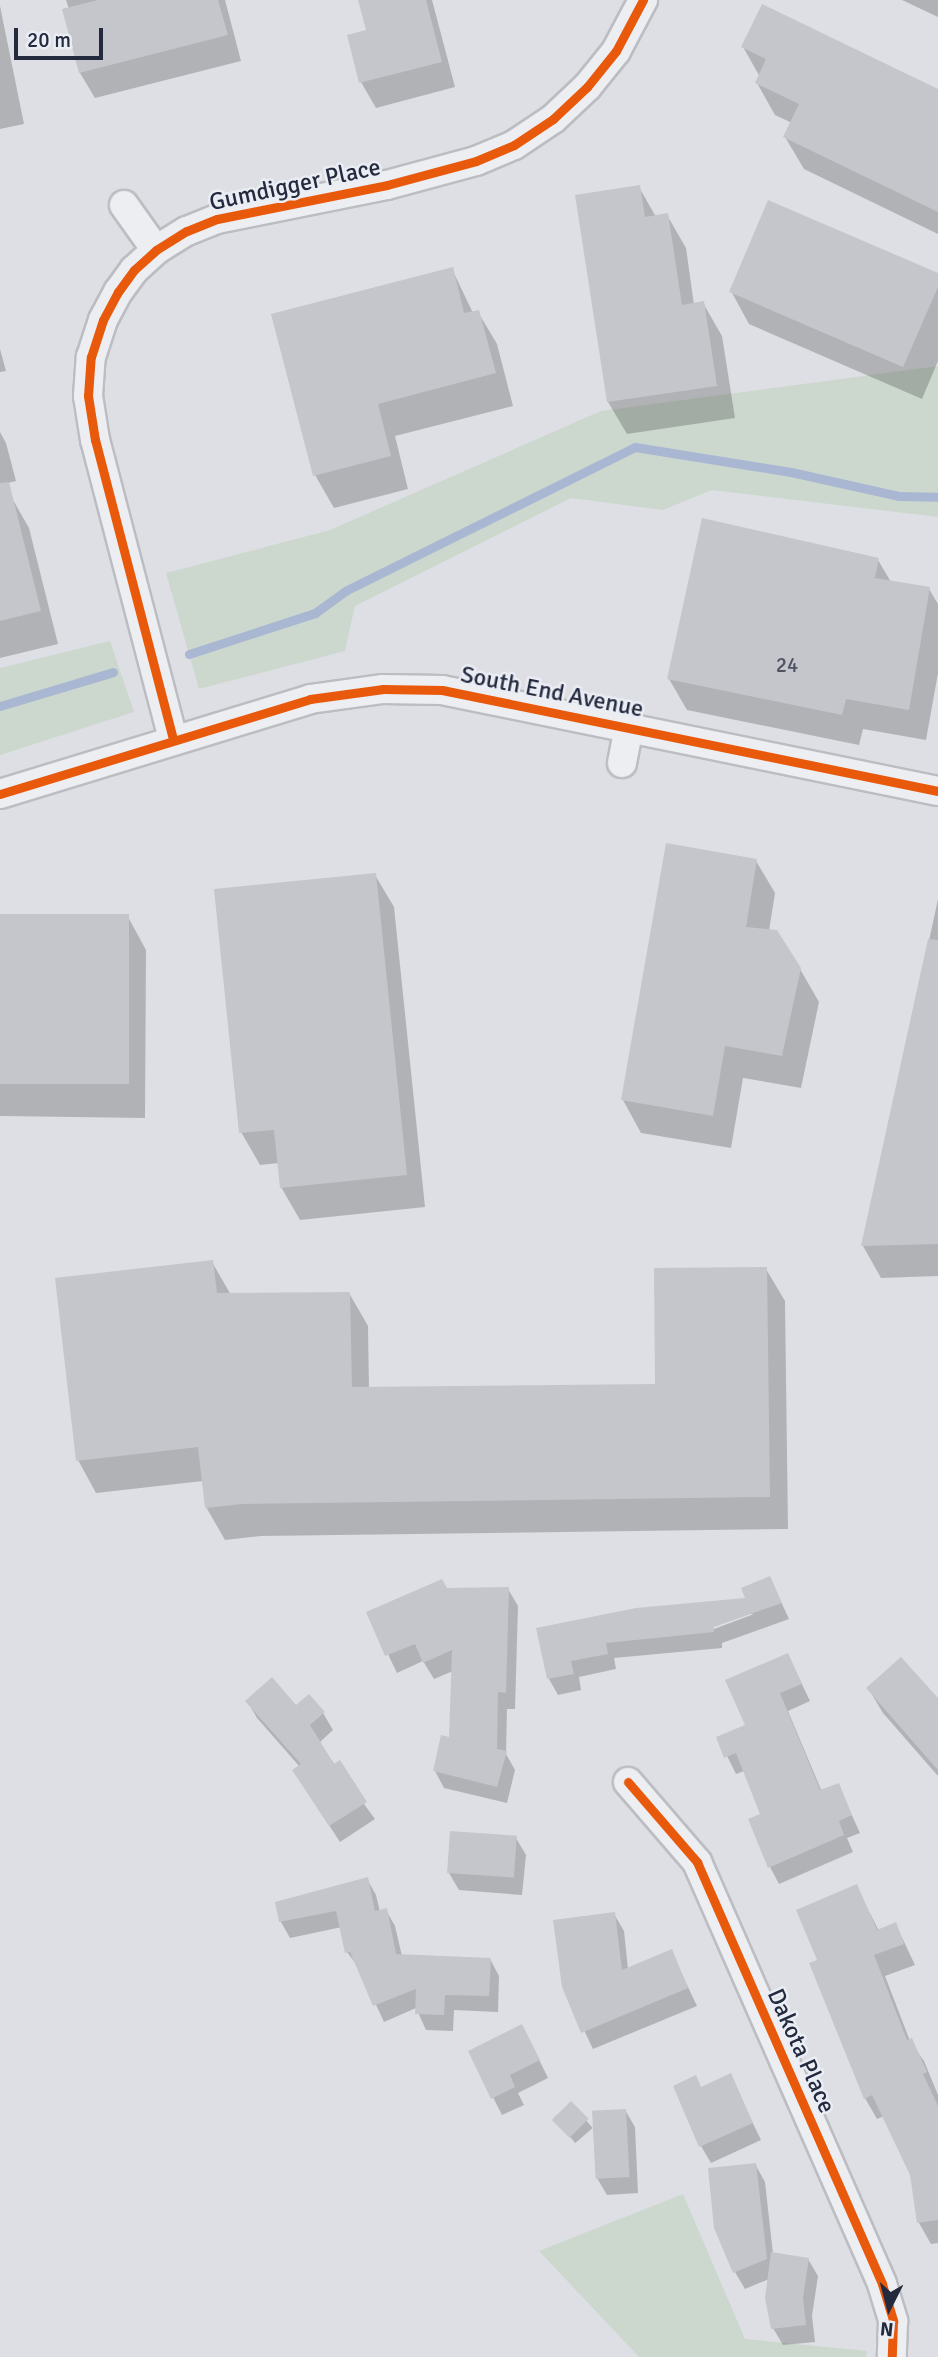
<!DOCTYPE html>
<html>
<head>
<meta charset="utf-8">
<style>
  body { margin:0 }
  #map { position:relative; width:938px; height:2357px; overflow:hidden; background:#dedfe4; font-family:Signika,sans-serif }
  div>[style] { position:absolute }
  [style*='--x'] { left:calc(var(--x)*1px); top:calc(var(--y)*1px); width:calc(var(--w)*1px); rotate:calc(var(--a)*1deg) }
  .green>* { inset:0; background:#ccd8ce }
  .shadow>* { inset:0; background:#0003; transform-origin:0 0 }
  .stream>* { height:9px; margin:-4.5px; padding:0 4.5px; transform-origin:4.5px; border-radius:4.5px; background:#aab7d2 }
  .building>* { inset:0; background:#c4c6cb; transform-origin:0 0 }
  .roads { filter:drop-shadow(2px 0 #bcbdc2) drop-shadow(-2px 0 #bcbdc2) drop-shadow(0 2px #bcbdc2) drop-shadow(0 -2px #bcbdc2) }
  .minor>* { height:28px; margin:-14px; padding:0 14px; transform-origin:14px; border-radius:14px; background:#edeef1 }
  .cycleway>* { height:9px; margin:-4.5px; padding:0 4.5px; transform-origin:4.5px; border-radius:4.5px; background:#e8590c }
  span { translate:-50% -50%; white-space:nowrap; text-align:center; line-height:1.15; -webkit-text-stroke:5px #ebedf5; paint-order:stroke }
  .number-label { font-size:21px; color:#4e5263 }
  .number-label span { -webkit-text-stroke-width:0 }
  .street-label { font-size:24px; color:#242a3e }
  .north { position:absolute; left:854px; top:2273px; width:70px; height:70px; -webkit-text-stroke:5px #ebedf5; paint-order:stroke; rotate:186deg; font-size:19px; font-weight:700; line-height:28px; text-align:center; color:#242a3e }
  .north::after { content:''; display:block; margin:auto; width:24px; height:32px; background:#242a3e; clip-path:polygon(50% 0,100% 100%,50% 72%,0 100%) }
  .scale { position:absolute; left:14px; top:28px; width:89px; height:32px; box-sizing:border-box; border:4px solid #242a3e; border-top:0; padding-left:9px; font-size:21px; line-height:24px; white-space:nowrap; color:#242a3e; -webkit-text-stroke:5px #ebedf5; paint-order:stroke }
</style>
</head>
<body>
<div id="map">
  <div class="green">
    <i style="clip-path:polygon(938px 366px,938px 517px,712px 490px,663px 510px,571px 498px,355px 606px,345px 651px,199px 689px,166px 573px,330px 530px,601px 411px)"></i>
    <i style="clip-path:polygon(110px 641px,134px 712px,0 755px,0 668px)"></i>
    <i style="clip-path:polygon(683px 2194px,745px 2339px,867px 2351px,866px 2357px,639px 2357px,539px 2251px)"></i>
  </div>
  <div class="shadow">
    <i style="clip-path:polygon(66px 0,225px 0,241px 61px,95px 98px,80px 73px,64px 10px,69px 9px)"></i>
    <i style="clip-path:polygon(360px 0,432px 0,455px 87px,376px 108px,361px 82px,368px 31px)"></i>
    <i style="clip-path:polygon(902px 0,938px 0,938px 17px)"></i>
    <i style="clip-path:polygon(0 6px,24px 124px,0 129px)"></i>
    <i style="clip-path:polygon(743px 47px,938px 91px,938px 234px,804px 169px,785px 137px,792px 123px,775px 115px,757px 83px,760px 77px)"></i>
    <i style="clip-path:polygon(639px 187px,656px 217px,667px 215px,686px 248px,694px 305px,703px 303px,722px 336px,735px 418px,627px 434px,608px 402px)"></i>
    <i style="clip-path:polygon(452px 269px,473px 313px,478px 312px,497px 344px,513px 406px,395px 436px,408px 489px,334px 508px,315px 475px)"></i>
    <i style="clip-path:polygon(938px 275px,938px 361px,922px 399px,749px 324px,731px 291px)"></i>
    <i style="clip-path:polygon(0 349px,6px 371px,0 372px)"></i>
    <i style="clip-path:polygon(0 432px,6px 443px,16px 481px,4px 484px,29px 528px,58px 644px,0 658px)"></i>
    <i style="clip-path:polygon(878px 560px,891px 582px,929px 589px,938px 604px,938px 673px,926px 740px,863px 729px,859px 745px,687px 710px,669px 679px)"></i>
    <i style="clip-path:polygon(756px 861px,775px 893px,769px 931px,800px 969px,819px 1002px,801px 1088px,743px 1078px,731px 1148px,641px 1133px,623px 1100px)"></i>
    <i style="clip-path:polygon(375px 875px,394px 907px,425px 1207px,300px 1220px,281px 1187px,279px 1163px,260px 1165px,241px 1132px)"></i>
    <i style="clip-path:polygon(938px 899px,938px 1276px,881px 1278px,863px 1246px)"></i>
    <i style="clip-path:polygon(0 916px,128px 917px,146px 950px,145px 1118px,0 1116px)"></i>
    <i style="clip-path:polygon(212px 1262px,231px 1295px,349px 1293px,368px 1326px,369px 1389px,657px 1386px,766px 1269px,785px 1301px,788px 1529px,261px 1536px,225px 1540px,206px 1507px,203px 1481px,96px 1493px,78px 1460px)"></i>
    <i style="clip-path:polygon(evenodd,770px 1578px,789px 1619px,722px 1643px,722px 1648px,614px 1658px,616px 1669px,579px 1677px,581px 1690px,558px 1695px,549px 1679px,539px 1630px,747px 1599px,770px 1578px,745px 1614px,754px 1614px,706px 1632px,705px 1628px,745px 1614px)"></i>
    <i style="clip-path:polygon(508px 1589px,518px 1606px,515px 1709px,507px 1709px,506px 1754px,515px 1770px,507px 1803px,444px 1788px,435px 1771px,451px 1739px,453px 1671px,434px 1679px,423px 1661px,397px 1673px,368px 1613px,447px 1590px)"></i>
    <i style="clip-path:polygon(788px 1655px,810px 1701px,788px 1711px,822px 1792px,838px 1785px,860px 1833px,847px 1838px,853px 1852px,779px 1884px,770px 1867px,763px 1815px,744px 1771px,736px 1774px,718px 1738px,748px 1726px)"></i>
    <i style="clip-path:polygon(868px 1688px,938px 1701px,938px 1776px,883px 1713px)"></i>
    <i style="clip-path:polygon(247px 1701px,323px 1713px,333px 1730px,319px 1743px,375px 1819px,340px 1842px,304px 1787px,300px 1767px,257px 1718px)"></i>
    <i style="clip-path:polygon(516px 1838px,526px 1855px,522px 1895px,459px 1890px,449px 1873px)"></i>
    <i style="clip-path:polygon(367px 1879px,376px 1895px,380px 1912px,386px 1910px,395px 1926px,402px 1956px,490px 1959px,499px 1976px,498px 2012px,454px 2010px,453px 2031px,426px 2030px,416px 2008px,384px 2022px,359px 1968px,347px 1952px,342px 1927px,290px 1938px,281px 1922px,277px 1903px)"></i>
    <i style="clip-path:polygon(856px 1886px,879px 1931px,896px 1925px,915px 1965px,885px 1976px,910px 2041px,924px 2061px,938px 2095px,938px 2243px,931px 2244px,919px 2223px,912px 2175px,884px 2116px,877px 2119px,865px 2098px,819px 1961px)"></i>
    <i style="clip-path:polygon(614px 1914px,624px 1931px,628px 1969px,671px 1951px,697px 2006px,593px 2049px,563px 1986px)"></i>
    <i style="clip-path:polygon(531px 2043px,548px 2078px,518px 2093px,524px 2105px,502px 2115px,470px 2052px)"></i>
    <i style="clip-path:polygon(730px 2076px,761px 2140px,711px 2163px,701px 2146px,702px 2088px)"></i>
    <i style="left:571px;top:2103px;width:33px;height:23px;rotate:49deg"></i>
    <i style="clip-path:polygon(625px 2110px,635px 2127px,638px 2193px,607px 2195px,597px 2178px)"></i>
    <i style="clip-path:polygon(755px 2164px,765px 2182px,773px 2254px,808px 2259px,818px 2276px,812px 2316px,815px 2342px,783px 2345px,773px 2328px,769px 2279px,745px 2289px,735px 2272px)"></i>
  </div>
  <div class="stream">
    <i style="--x:189;--y:654;--w:133;--a:-18"></i>
    <i style="--x:315;--y:613;--w:39;--a:-36"></i>
    <i style="--x:347;--y:590;--w:322;--a:-26.4"></i>
    <i style="--x:635;--y:447;--w:158;--a:9.1"></i>
    <i style="--x:791;--y:472;--w:111;--a:12.5"></i>
    <i style="--x:899;--y:496;--w:39;--a:1"></i>
    <i style="--x:0;--y:706;--w:118;--a:-16.7"></i>
  </div>
  <div class="building">
    <i style="clip-path:polygon(98px 0,218px 0,228px 35px,79px 73px,62px 9px)"></i>
    <i style="clip-path:polygon(358px 0,426px 0,442px 62px,359px 83px,347px 35px,366px 30px)"></i>
    <i style="clip-path:polygon(762px 4px,938px 89px,938px 212px,783px 137px,799px 104px,755px 83px,766px 59px,741px 47px)"></i>
    <i style="clip-path:polygon(640px 185px,645px 217px,668px 213px,682px 305px,704px 301px,717px 386px,607px 402px,575px 195px)"></i>
    <i style="clip-path:polygon(768px 200px,938px 273px,938px 287px,903px 367px,729px 292px)"></i>
    <i style="clip-path:polygon(453px 267px,464px 313px,479px 310px,496px 373px,378px 404px,391px 456px,313px 476px,271px 314px)"></i>
    <i style="clip-path:polygon(9px 482px,41px 611px,0 621px,0 483px)"></i>
    <i style="clip-path:polygon(702px 518px,879px 558px,875px 578px,930px 587px,909px 710px,846px 699px,842px 715px,667px 679px)"></i>
    <i style="clip-path:polygon(666px 843px,757px 859px,746px 927px,777px 930px,801px 968px,782px 1056px,725px 1046px,713px 1116px,621px 1100px)"></i>
    <i style="clip-path:polygon(376px 873px,407px 1175px,280px 1188px,274px 1130px,239px 1133px,214px 889px)"></i>
    <i style="left:0;top:914px;width:129px;height:170px"></i>
    <i style="clip-path:polygon(928px 939px,938px 940px,938px 1244px,861px 1246px)"></i>
    <i style="clip-path:polygon(213px 1260px,217px 1293px,350px 1292px,352px 1387px,655px 1384px,654px 1268px,767px 1267px,770px 1497px,242px 1504px,205px 1508px,198px 1447px,76px 1461px,55px 1278px)"></i>
    <i style="clip-path:polygon(770px 1576px,782px 1603px,714px 1627px,714px 1632px,606px 1643px,608px 1654px,571px 1661px,574px 1674px,547px 1679px,536px 1628px,636px 1608px,745px 1598px,741px 1588px)"></i>
    <i style="clip-path:polygon(442px 1579px,447px 1588px,509px 1587px,506px 1693px,498px 1692px,497px 1749px,507px 1751px,497px 1787px,433px 1771px,441px 1735px,449px 1737px,452px 1650px,423px 1663px,415px 1644px,385px 1656px,366px 1612px)"></i>
    <i style="clip-path:polygon(788px 1653px,802px 1684px,780px 1693px,820px 1790px,839px 1783px,852px 1815px,839px 1821px,844px 1835px,768px 1868px,748px 1819px,760px 1814px,736px 1753px,724px 1758px,716px 1737px,745px 1725px,725px 1680px)"></i>
    <i style="clip-path:polygon(901px 1657px,938px 1698px,938px 1770px,866px 1688px)"></i>
    <i style="clip-path:polygon(272px 1677px,296px 1705px,309px 1694px,325px 1712px,310px 1725px,334px 1764px,340px 1760px,367px 1802px,329px 1826px,292px 1770px,301px 1764px,245px 1701px)"></i>
    <i style="left:450px;top:1831px;width:67px;height:42px;rotate:4deg"></i>
    <i style="clip-path:polygon(368px 1877px,375px 1911px,387px 1908px,396px 1954px,491px 1958px,489px 1996px,445px 1995px,444px 2015px,415px 2014px,416px 1989px,373px 2006px,350px 1952px,345px 1953px,336px 1911px,279px 1922px,275px 1902px)"></i>
    <i style="clip-path:polygon(857px 1884px,877px 1930px,896px 1922px,904px 1944px,874px 1955px,907px 2040px,912px 2038px,927px 2072px,923px 2074px,938px 2106px,938px 2220px,917px 2223px,910px 2175px,872px 2095px,864px 2099px,809px 1963px,817px 1960px,796px 1910px)"></i>
    <i style="clip-path:polygon(615px 1912px,622px 1970px,672px 1949px,688px 1988px,581px 2033px,562px 1987px,553px 1920px)"></i>
    <i style="clip-path:polygon(522px 2024px,540px 2060px,510px 2075px,515px 2087px,491px 2099px,468px 2051px)"></i>
    <i style="clip-path:polygon(731px 2073px,753px 2123px,699px 2147px,673px 2086px,696px 2075px,701px 2087px)"></i>
    <i style="left:571px;top:2101px;width:25px;height:27px;rotate:45deg"></i>
    <i style="left:626px;top:2109px;width:68px;height:34px;rotate:87deg"></i>
    <i style="clip-path:polygon(756px 2163px,767px 2259px,733px 2273px,714px 2228px,708px 2168px)"></i>
    <i style="clip-path:polygon(771px 2252px,809px 2258px,803px 2298px,806px 2325px,771px 2329px,765px 2298px)"></i>
  </div>
  <div class="roads">
    <div class="minor">
      <i style="--x:124;--y:205;--w:55;--a:54.6"></i>
      <i style="--x:173;--y:739;--w:309;--a:-104.6"></i>
      <i style="--x:95;--y:440;--w:45;--a:-99"></i>
      <i style="--x:88;--y:396;--w:39;--a:-86"></i>
      <i style="--x:91;--y:357;--w:39;--a:-72"></i>
      <i style="--x:103;--y:320;--w:32;--a:-62"></i>
      <i style="--x:118;--y:292;--w:27;--a:-54"></i>
      <i style="--x:134;--y:270;--w:30;--a:-42"></i>
      <i style="--x:156;--y:250;--w:36;--a:-32"></i>
      <i style="--x:187;--y:231;--w:32;--a:-22"></i>
      <i style="--x:217;--y:219;--w:173;--a:-11.3"></i>
      <i style="--x:387;--y:185;--w:92;--a:-15.1"></i>
      <i style="--x:476;--y:161;--w:41;--a:-22.8"></i>
      <i style="--x:514;--y:145;--w:47;--a:-33.7"></i>
      <i style="--x:553;--y:119;--w:47;--a:-43.3"></i>
      <i style="--x:587;--y:87;--w:46;--a:-51.1"></i>
      <i style="--x:616;--y:51;--w:58;--a:-62.1"></i>
      <i style="--x:622;--y:763;--w:37;--a:-79"></i>
      <i style="--x:0;--y:794;--w:324;--a:-17"></i>
      <i style="--x:310;--y:699;--w:74;--a:-7.8"></i>
      <i style="--x:383;--y:689;--w:59;--a:1"></i>
      <i style="--x:442;--y:690;--w:506;--a:11.51"></i>
      <i style="--x:628;--y:1782;--w:106;--a:49.2"></i>
      <i style="--x:697;--y:1862;--w:461;--a:66.3"></i>
      <i style="--x:882;--y:2284;--w:39;--a:73"></i>
      <i style="--x:893;--y:2321;--w:36;--a:92"></i>
    </div>
  </div>
  <div class="cycleway">
    <i style="--x:173;--y:739;--w:309;--a:-104.6"></i>
    <i style="--x:95;--y:440;--w:45;--a:-99"></i>
    <i style="--x:88;--y:396;--w:39;--a:-86"></i>
    <i style="--x:91;--y:357;--w:39;--a:-72"></i>
    <i style="--x:103;--y:320;--w:32;--a:-62"></i>
    <i style="--x:118;--y:292;--w:27;--a:-54"></i>
    <i style="--x:134;--y:270;--w:30;--a:-42"></i>
    <i style="--x:156;--y:250;--w:36;--a:-32"></i>
    <i style="--x:187;--y:231;--w:32;--a:-22"></i>
    <i style="--x:217;--y:219;--w:173;--a:-11.3"></i>
    <i style="--x:387;--y:185;--w:92;--a:-15.1"></i>
    <i style="--x:476;--y:161;--w:41;--a:-22.8"></i>
    <i style="--x:514;--y:145;--w:47;--a:-33.7"></i>
    <i style="--x:553;--y:119;--w:47;--a:-43.3"></i>
    <i style="--x:587;--y:87;--w:46;--a:-51.1"></i>
    <i style="--x:616;--y:51;--w:58;--a:-62.1"></i>
    <i style="--x:0;--y:794;--w:324;--a:-17"></i>
    <i style="--x:310;--y:699;--w:74;--a:-7.8"></i>
    <i style="--x:383;--y:689;--w:59;--a:1"></i>
    <i style="--x:442;--y:690;--w:506;--a:11.51"></i>
    <i style="--x:628;--y:1782;--w:106;--a:49.2"></i>
    <i style="--x:697;--y:1862;--w:461;--a:66.3"></i>
    <i style="--x:882;--y:2284;--w:39;--a:73"></i>
    <i style="--x:893;--y:2321;--w:36;--a:92"></i>
  </div>
  <div class="number-label">
    <span style="left:787px;top:665px">24</span>
  </div>
  <div class="street-label">
    <span style="left:295px;top:185px;rotate:-12deg">Gumdigger Place</span>
    <span style="left:552px;top:692px;rotate:11deg">South End Avenue</span>
    <span style="left:801px;top:2051px;rotate:66deg">Dakota Place</span>
  </div>
  <div class="north">N</div>
  <div class="scale">20 m</div>
</div>
</body>
</html>
